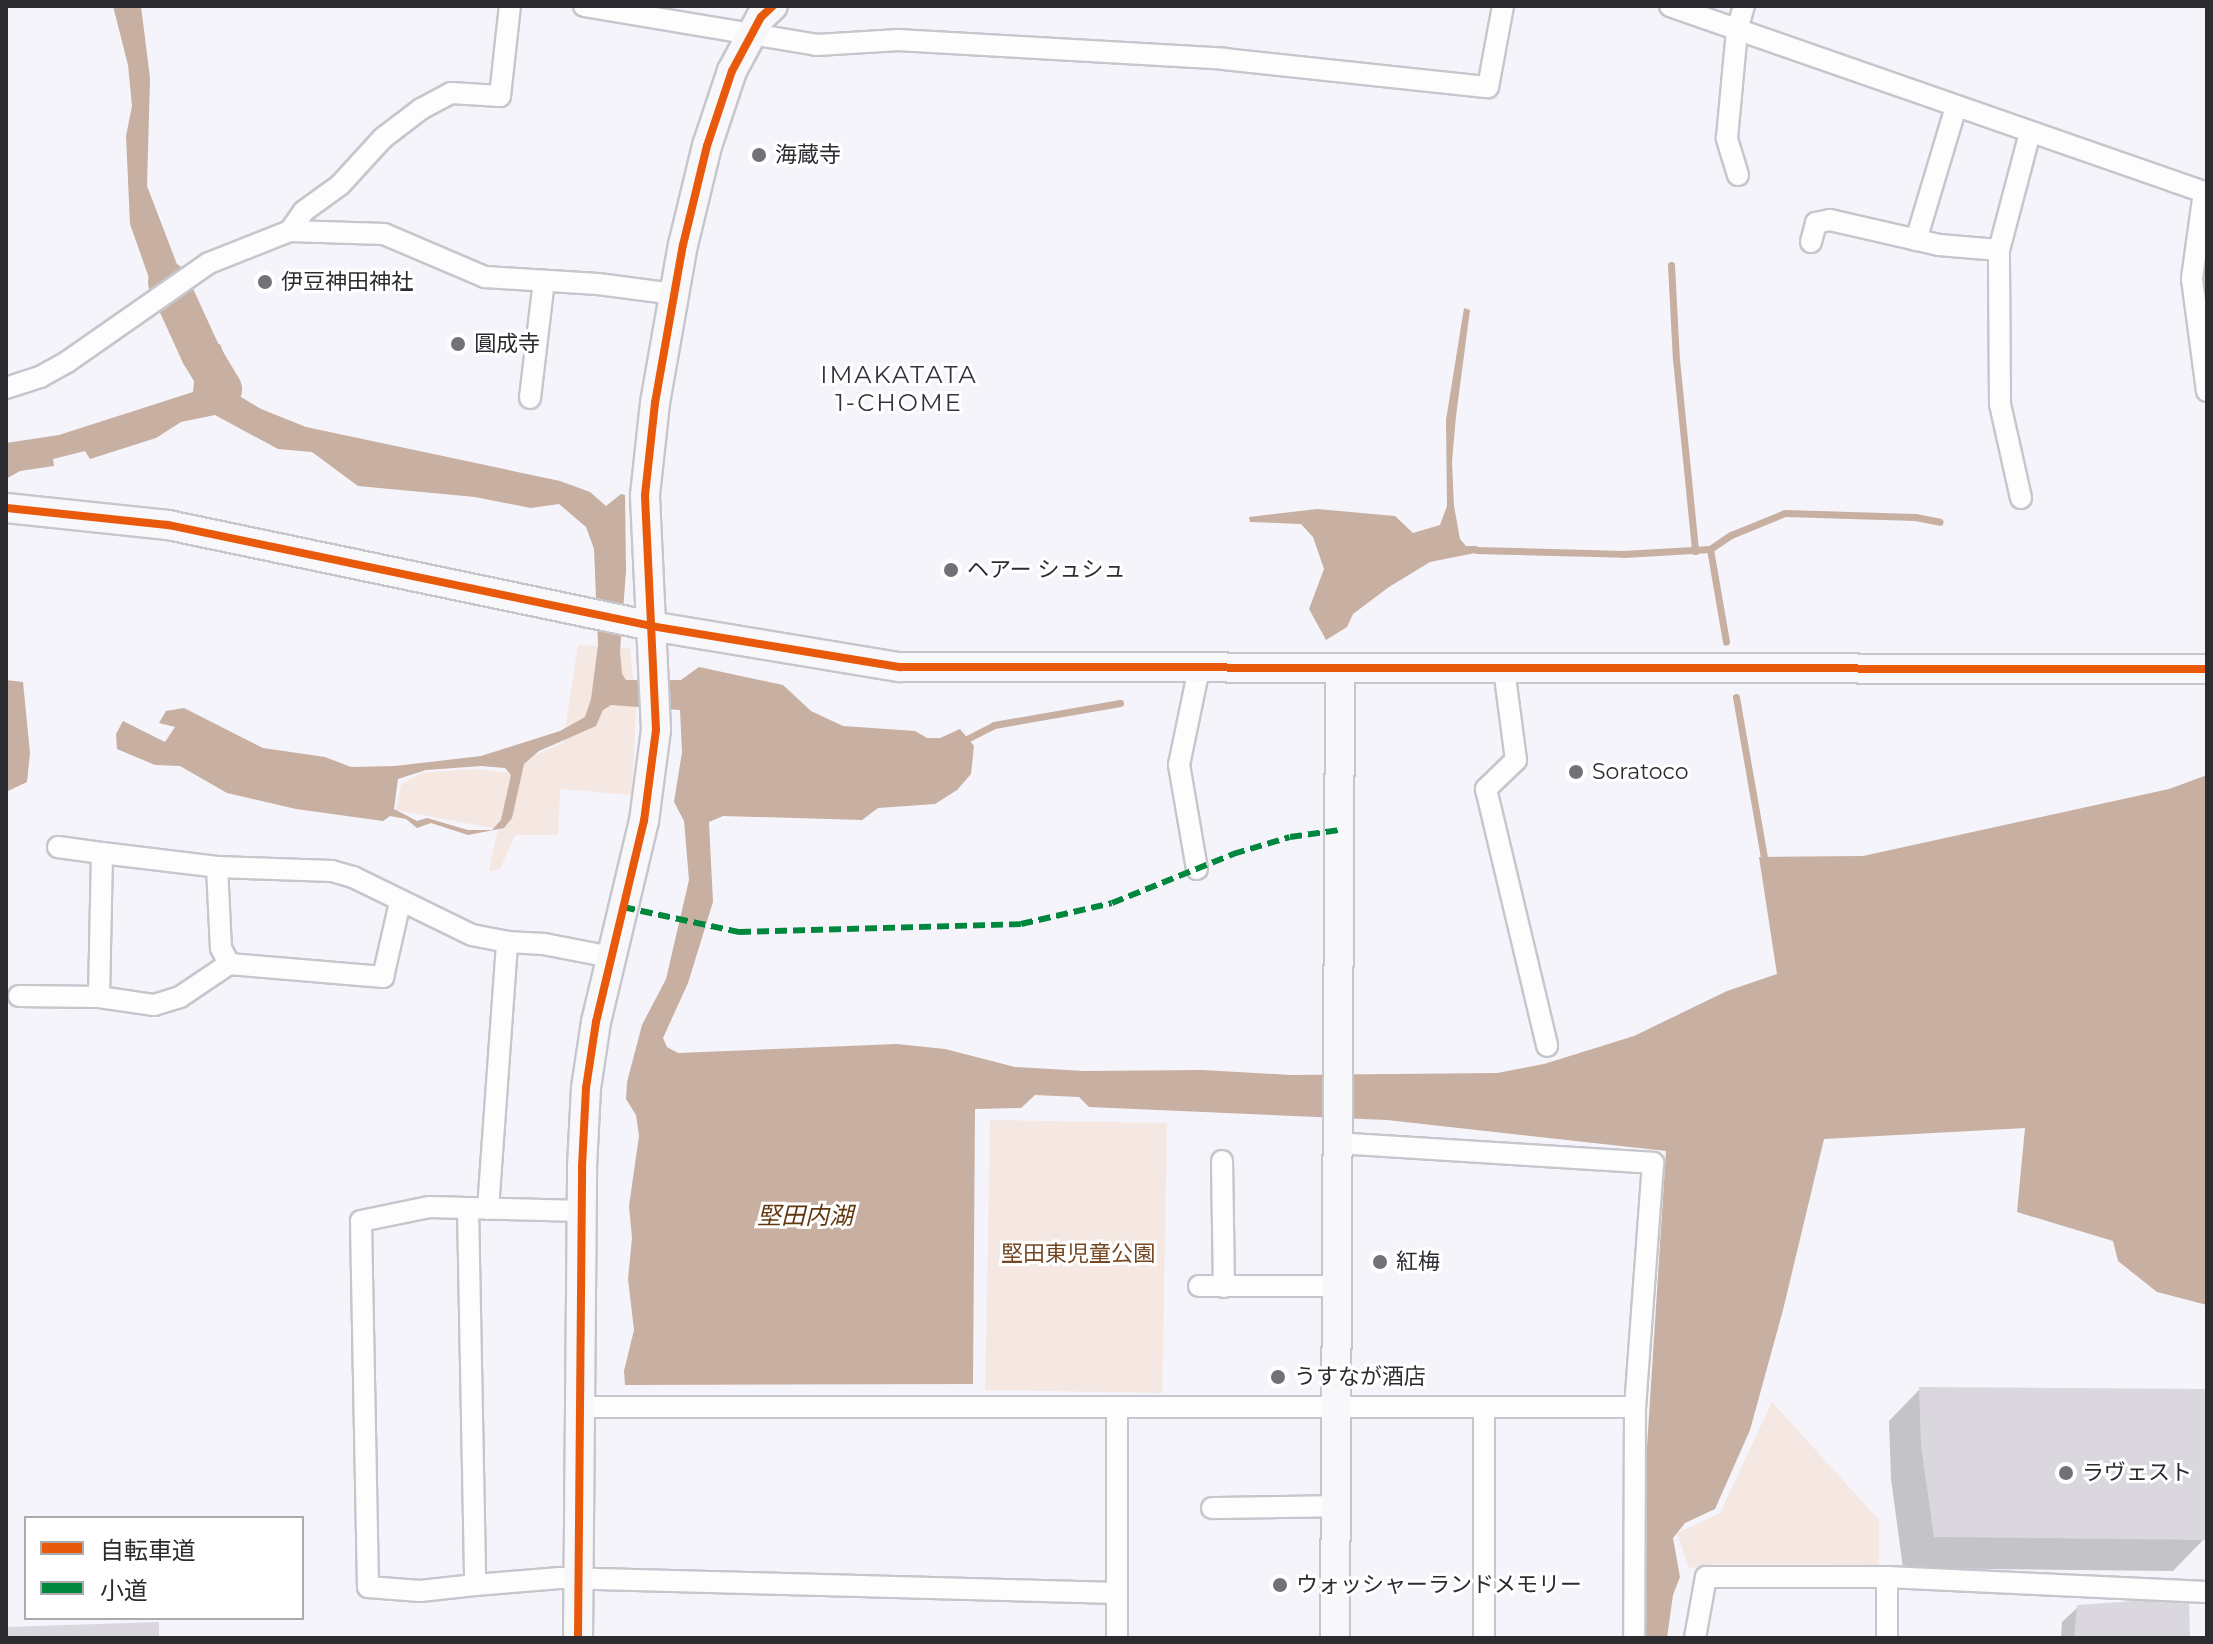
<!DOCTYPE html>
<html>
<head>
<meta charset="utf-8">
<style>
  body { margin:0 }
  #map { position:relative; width:2213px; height:1644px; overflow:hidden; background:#f5f4fb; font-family:Montserrat,"Noto Sans JP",sans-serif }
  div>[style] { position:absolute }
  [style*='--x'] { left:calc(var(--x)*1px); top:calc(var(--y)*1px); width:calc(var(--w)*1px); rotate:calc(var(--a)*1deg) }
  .green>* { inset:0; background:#f5e7e1; transform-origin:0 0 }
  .water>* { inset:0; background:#c7afa1 }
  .shadow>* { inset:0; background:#0003 }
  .stream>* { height:7px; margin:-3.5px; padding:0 3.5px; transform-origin:3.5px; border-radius:3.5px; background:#c7afa1 }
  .river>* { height:40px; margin:-20px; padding:0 20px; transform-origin:20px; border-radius:20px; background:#c7afa1 }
  .building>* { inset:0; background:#dad8de }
  .roads { filter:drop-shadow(2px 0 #c7c6cc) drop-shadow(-2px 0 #c7c6cc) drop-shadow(0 2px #c7c6cc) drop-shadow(0 -2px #c7c6cc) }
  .street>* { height:20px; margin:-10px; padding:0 10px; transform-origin:10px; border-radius:10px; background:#fefdfe }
  .secondary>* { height:28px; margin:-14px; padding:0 14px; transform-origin:14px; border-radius:14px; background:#f8f8fb }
  .quiet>* { height:6px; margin-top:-3px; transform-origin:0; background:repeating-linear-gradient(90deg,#00873e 0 12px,transparent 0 18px) }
  .cycleway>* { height:8px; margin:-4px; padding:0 4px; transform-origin:4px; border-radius:4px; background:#e8590c }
  .dots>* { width:22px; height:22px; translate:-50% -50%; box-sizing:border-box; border:4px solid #fff; border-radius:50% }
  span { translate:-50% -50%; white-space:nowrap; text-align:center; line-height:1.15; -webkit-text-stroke:6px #fff; paint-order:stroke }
  .poi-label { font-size:22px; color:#2c2b30 }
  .left { translate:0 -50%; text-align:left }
  .park-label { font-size:22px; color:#754722 }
  .neighbourhood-label { font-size:24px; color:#34333d; letter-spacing:2px }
  .water-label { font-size:24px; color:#63370f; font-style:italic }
  .frame { position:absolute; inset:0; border:8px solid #2c2b30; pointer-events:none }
  .legend { position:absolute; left:24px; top:1516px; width:280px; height:104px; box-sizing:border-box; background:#fff; border:2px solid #abaaac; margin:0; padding:10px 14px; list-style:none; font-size:24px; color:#2c2b30 }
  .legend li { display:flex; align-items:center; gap:16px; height:40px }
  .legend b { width:40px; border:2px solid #abaaac }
</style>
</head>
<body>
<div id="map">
  <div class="green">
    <i style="clip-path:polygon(578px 645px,630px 648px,636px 709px,632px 795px,560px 789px,558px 835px,515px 835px,500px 869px,489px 871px,498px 829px,396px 810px,401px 785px,421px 773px,475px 769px,512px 773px,537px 754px,563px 743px)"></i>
    <i style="left:990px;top:1120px;width:177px;height:270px;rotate:1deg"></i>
    <i style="clip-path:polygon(1772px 1402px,1879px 1520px,1879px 1565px,1721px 1564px,1689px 1568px,1677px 1533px,1720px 1513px)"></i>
  </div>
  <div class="water">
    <i style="clip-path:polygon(113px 6px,141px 6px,150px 78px,147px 186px,201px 327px,185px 336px,149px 278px,130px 224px,126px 136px,132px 106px,128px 65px)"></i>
    <i style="clip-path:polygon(1464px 308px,1470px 310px,1456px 416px,1452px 462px,1454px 506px,1460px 539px,1466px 546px,1477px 546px,1475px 553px,1430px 562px,1389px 587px,1353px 614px,1347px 627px,1326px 640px,1309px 609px,1324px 569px,1313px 537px,1301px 524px,1250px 522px,1249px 517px,1317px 509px,1395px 516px,1413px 533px,1440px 525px,1447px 506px,1446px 420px)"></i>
    <i style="clip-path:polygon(evenodd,209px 337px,215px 345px,220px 344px,241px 397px,261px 409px,306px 427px,560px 481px,590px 492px,606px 506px,621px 494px,625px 495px,626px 571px,620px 651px,622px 674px,626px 680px,681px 680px,699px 667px,783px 685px,811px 711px,843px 726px,915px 731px,927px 738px,940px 738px,960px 729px,974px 746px,971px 774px,957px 790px,935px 804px,878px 808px,862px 820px,723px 816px,709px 822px,713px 902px,688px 983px,663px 1038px,667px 1047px,678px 1053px,897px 1044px,945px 1049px,1015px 1067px,1084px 1071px,1203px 1070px,1291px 1075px,1497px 1073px,1544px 1064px,1634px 1036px,1727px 991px,1777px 974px,1759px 857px,1863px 856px,2169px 789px,2207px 775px,2207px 1305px,2157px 1292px,2118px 1261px,2113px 1241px,2017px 1212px,2025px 1128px,1824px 1139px,1783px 1310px,1750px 1430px,1715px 1509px,1685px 1523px,1673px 1538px,1680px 1577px,1673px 1595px,1667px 1638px,1646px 1638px,1645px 1478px,1666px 1151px,1387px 1120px,1089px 1107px,1079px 1097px,1035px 1095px,1021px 1108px,975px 1109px,973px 1384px,625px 1385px,624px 1371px,634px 1330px,628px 1279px,632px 1238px,629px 1206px,639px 1136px,636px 1115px,626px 1099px,627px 1082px,642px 1025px,666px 979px,689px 880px,684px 821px,674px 802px,682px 752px,680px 710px,611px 705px,603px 710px,596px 726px,539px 751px,524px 764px,512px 818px,504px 828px,468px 835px,431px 823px,417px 828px,406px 819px,390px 816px,383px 821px,296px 809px,227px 793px,180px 766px,155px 765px,117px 749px,116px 734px,123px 721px,165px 742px,175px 727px,159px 723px,166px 711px,184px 708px,263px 748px,325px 757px,351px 767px,395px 766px,481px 756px,560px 731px,585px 717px,591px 699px,598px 645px,594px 549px,586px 527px,559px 504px,531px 508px,475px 497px,358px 486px,312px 452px,278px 449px,215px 415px,181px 422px,156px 438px,90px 459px,85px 451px,53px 459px,54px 466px,20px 471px,6px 479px,6px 443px,59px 435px,193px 392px,195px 373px,188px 348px,209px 337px,481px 766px,505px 768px,511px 775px,501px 820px,492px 830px,468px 830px,427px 818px,417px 821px,394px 809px,398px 779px,426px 770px,481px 766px)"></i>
    <i style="clip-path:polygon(6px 680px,23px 682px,30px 753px,27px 782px,8px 791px)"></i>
  </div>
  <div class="shadow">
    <i style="clip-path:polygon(1920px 1389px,2207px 1391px,2204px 1539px,2173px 1571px,1903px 1568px,1891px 1479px,1889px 1421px)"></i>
    <i style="clip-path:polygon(2078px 1607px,2188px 1638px,2061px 1638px,2062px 1622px)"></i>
  </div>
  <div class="stream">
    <i style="--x:1671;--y:265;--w:94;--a:87"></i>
    <i style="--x:1676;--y:359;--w:193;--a:84.3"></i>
    <i style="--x:1710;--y:549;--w:25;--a:-34"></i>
    <i style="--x:1731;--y:535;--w:58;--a:-22.2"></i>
    <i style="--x:1785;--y:513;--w:130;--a:1.8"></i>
    <i style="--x:1915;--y:517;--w:25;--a:11"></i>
    <i style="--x:1476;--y:550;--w:148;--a:1.5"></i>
    <i style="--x:1624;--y:554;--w:86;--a:-3.3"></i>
    <i style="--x:1710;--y:549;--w:94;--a:80.2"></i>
    <i style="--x:1736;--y:697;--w:162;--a:80.1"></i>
    <i style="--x:961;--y:742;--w:37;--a:-27"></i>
    <i style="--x:994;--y:725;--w:128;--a:-9.9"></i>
  </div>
  <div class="river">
    <i style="--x:168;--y:282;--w:79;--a:65.4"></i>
    <i style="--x:201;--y:354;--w:41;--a:59"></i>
  </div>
  <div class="building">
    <i style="clip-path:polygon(1919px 1387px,2207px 1389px,2206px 1540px,1934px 1537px,1921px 1446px)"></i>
    <i style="clip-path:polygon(2189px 1597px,2190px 1638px,2074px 1638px,2077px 1605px)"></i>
    <i style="clip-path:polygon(159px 1622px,159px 1638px,6px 1638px,6px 1627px)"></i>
  </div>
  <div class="roads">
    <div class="street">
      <i style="--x:584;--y:6;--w:236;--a:9.5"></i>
      <i style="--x:817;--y:45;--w:82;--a:-3.5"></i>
      <i style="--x:899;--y:40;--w:326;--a:3.3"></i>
      <i style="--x:1224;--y:59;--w:265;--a:6.1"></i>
      <i style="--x:1488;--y:87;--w:82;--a:-79.5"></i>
      <i style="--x:1670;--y:6;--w:569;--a:19.2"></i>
      <i style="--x:1738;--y:175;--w:39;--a:-107"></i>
      <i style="--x:1727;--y:138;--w:108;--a:-84.7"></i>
      <i style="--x:1737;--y:30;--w:25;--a:-74"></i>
      <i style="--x:2204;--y:192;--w:88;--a:97.9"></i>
      <i style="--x:2192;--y:279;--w:113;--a:82.4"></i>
      <i style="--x:290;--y:231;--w:24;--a:-55"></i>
      <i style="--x:304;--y:211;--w:44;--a:-35.8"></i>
      <i style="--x:340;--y:185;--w:64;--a:-47.5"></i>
      <i style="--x:383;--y:138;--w:48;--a:-37.3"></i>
      <i style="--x:421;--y:109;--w:34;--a:-28"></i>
      <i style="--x:451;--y:93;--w:49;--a:3.5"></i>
      <i style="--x:500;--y:96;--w:91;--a:-83.7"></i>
      <i style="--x:1916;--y:240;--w:139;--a:-73.3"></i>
      <i style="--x:1811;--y:242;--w:20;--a:-75"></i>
      <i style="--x:1816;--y:223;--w:14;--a:-12"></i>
      <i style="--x:1830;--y:220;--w:112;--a:12.9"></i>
      <i style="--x:1939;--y:245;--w:60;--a:4.8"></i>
      <i style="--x:6;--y:388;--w:36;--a:-18"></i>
      <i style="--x:40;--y:377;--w:31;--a:-29"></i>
      <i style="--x:67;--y:362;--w:173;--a:-34.9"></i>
      <i style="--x:209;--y:263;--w:87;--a:-21.6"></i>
      <i style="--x:290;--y:231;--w:94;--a:1.8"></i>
      <i style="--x:384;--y:234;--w:110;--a:23.1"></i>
      <i style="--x:485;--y:277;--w:113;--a:3.5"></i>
      <i style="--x:598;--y:284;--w:78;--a:7.4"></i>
      <i style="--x:530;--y:398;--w:118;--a:-83.2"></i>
      <i style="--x:2021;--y:498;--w:96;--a:-102.6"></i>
      <i style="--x:2000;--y:404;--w:154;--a:-90.4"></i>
      <i style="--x:1999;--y:250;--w:121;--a:-75.2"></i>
      <i style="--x:1504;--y:669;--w:92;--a:82.5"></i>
      <i style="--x:1516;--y:760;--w:42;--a:136"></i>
      <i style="--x:1486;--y:789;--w:264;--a:76.6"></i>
      <i style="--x:58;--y:847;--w:44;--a:7.8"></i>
      <i style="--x:102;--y:853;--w:144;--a:91.2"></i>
      <i style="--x:102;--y:853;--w:116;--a:6.9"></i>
      <i style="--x:217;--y:867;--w:115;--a:2"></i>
      <i style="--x:332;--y:871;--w:22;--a:16"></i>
      <i style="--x:353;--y:877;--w:132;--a:26"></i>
      <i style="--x:472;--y:935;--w:36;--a:11"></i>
      <i style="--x:217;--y:867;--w:81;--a:87.2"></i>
      <i style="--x:221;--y:948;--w:18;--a:63"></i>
      <i style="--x:1197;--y:869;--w:106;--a:-99.8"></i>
      <i style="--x:1179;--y:765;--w:99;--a:-78.3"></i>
      <i style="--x:19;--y:996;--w:80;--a:0.7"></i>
      <i style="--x:99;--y:997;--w:56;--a:8.3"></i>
      <i style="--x:154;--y:1005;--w:27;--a:-17"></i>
      <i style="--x:180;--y:997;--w:59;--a:-34"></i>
      <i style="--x:229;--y:964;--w:155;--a:4.8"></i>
      <i style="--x:383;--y:977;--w:77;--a:-77.2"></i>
      <i style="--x:1336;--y:1143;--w:318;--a:3.6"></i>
      <i style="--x:1653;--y:1163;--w:245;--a:94.2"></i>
      <i style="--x:1635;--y:1407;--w:231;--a:90.2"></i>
      <i style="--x:1222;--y:1161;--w:126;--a:89.1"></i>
      <i style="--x:468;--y:1208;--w:377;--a:88.9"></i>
      <i style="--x:475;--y:1585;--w:85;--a:-4.7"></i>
      <i style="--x:560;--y:1578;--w:557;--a:1.54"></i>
      <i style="--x:488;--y:1209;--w:268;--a:-85.9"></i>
      <i style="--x:507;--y:942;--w:37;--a:3"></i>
      <i style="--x:544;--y:944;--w:68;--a:11"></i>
      <i style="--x:1199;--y:1286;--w:137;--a:0"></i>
      <i style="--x:580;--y:1407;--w:1055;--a:0"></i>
      <i style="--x:1117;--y:1409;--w:229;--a:90"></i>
      <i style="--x:1212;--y:1508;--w:124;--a:-0.9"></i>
      <i style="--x:475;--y:1585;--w:55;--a:173.8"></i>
      <i style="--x:420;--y:1591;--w:52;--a:-175.6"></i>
      <i style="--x:368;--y:1587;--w:366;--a:-91.1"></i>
      <i style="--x:361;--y:1221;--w:69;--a:-11.6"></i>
      <i style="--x:429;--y:1207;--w:153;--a:1.5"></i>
      <i style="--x:1484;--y:1638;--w:231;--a:-90"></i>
      <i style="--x:1695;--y:1638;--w:62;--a:-79.8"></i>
      <i style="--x:1706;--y:1577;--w:181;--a:0"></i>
      <i style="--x:1887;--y:1577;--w:320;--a:2.7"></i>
      <i style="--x:1887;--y:1638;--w:61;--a:-90"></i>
    </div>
    <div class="secondary">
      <i style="--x:6;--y:508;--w:163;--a:6"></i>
      <i style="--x:168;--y:525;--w:493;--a:11.8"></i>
      <i style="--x:651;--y:626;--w:252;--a:9.4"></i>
      <i style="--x:900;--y:667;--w:1307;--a:0.09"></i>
      <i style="--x:578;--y:1638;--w:471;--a:-89.5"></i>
      <i style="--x:582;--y:1167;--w:79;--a:-87.1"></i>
      <i style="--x:586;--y:1088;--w:67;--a:-81.4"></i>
      <i style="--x:596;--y:1022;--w:207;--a:-76.6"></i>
      <i style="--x:644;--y:821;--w:92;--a:-82.5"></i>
      <i style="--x:656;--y:730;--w:235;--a:-92.7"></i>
      <i style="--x:645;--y:495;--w:93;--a:-83.8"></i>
      <i style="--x:655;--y:403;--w:160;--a:-80"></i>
      <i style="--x:683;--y:245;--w:102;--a:-76.4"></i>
      <i style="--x:707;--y:146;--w:79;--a:-71.6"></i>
      <i style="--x:732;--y:71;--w:61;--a:-61.8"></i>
      <i style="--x:761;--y:17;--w:16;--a:-43"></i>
      <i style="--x:1335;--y:1638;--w:969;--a:-89.7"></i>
    </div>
  </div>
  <div class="quiet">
    <i style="--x:623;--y:907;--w:119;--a:12.2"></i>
    <i style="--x:739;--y:932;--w:282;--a:-1.6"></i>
    <i style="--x:1021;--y:924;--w:93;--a:-13"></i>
    <i style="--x:1112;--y:903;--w:131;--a:-22"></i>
    <i style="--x:1233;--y:854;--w:59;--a:-16.6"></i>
    <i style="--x:1290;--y:837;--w:49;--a:-8.1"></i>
  </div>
  <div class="cycleway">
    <i style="--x:6;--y:508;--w:163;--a:6"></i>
    <i style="--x:168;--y:525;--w:493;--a:11.8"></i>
    <i style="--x:651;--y:626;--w:252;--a:9.4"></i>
    <i style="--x:900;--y:667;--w:1307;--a:0.09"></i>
    <i style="--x:578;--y:1638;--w:471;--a:-89.5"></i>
    <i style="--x:582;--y:1167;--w:79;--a:-87.1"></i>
    <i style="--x:586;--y:1088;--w:67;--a:-81.4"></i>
    <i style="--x:596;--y:1022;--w:207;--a:-76.6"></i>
    <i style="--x:644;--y:821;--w:92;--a:-82.5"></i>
    <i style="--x:656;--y:730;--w:235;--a:-92.7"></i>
    <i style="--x:645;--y:495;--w:93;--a:-83.8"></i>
    <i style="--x:655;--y:403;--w:160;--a:-80"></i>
    <i style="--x:683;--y:245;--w:102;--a:-76.4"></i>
    <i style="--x:707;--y:146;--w:79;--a:-71.6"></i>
    <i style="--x:732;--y:71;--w:61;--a:-61.8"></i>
    <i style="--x:761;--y:17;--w:16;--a:-43"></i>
  </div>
  <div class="dots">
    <i style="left:759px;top:155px;background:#727177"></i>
    <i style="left:265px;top:282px;background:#727177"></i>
    <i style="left:458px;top:344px;background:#727177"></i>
    <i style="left:951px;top:570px;background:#727177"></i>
    <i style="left:1576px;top:772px;background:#727177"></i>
    <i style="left:1380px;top:1262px;background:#727177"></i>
    <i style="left:1278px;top:1377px;background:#727177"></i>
    <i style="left:2066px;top:1473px;background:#727177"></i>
    <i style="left:1280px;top:1585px;background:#727177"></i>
  </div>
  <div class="poi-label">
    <span class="left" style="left:775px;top:155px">海蔵寺</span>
    <span class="left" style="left:281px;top:282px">伊豆神田神社</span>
    <span class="left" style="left:474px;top:344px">圓成寺</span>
    <span class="left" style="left:967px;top:570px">ヘアー シュシュ</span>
    <span class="left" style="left:1592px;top:772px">Soratoco</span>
    <span class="left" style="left:1396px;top:1262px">紅梅</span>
    <span class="left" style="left:1294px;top:1377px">うすなが酒店</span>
    <span class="left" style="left:2082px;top:1473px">ラヴェスト</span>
    <span class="left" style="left:1296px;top:1585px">ウォッシャーランドメモリー</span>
  </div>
  <div class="park-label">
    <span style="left:1078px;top:1254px">堅田東児童公園</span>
  </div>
  <div class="neighbourhood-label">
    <span style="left:899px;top:389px">IMAKATATA<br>1-CHOME</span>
  </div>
  <div class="water-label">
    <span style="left:805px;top:1216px">堅田内湖</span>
  </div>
  <div class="frame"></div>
  <ul class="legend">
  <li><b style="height:10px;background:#e8590c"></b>自転車道</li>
  <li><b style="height:10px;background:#00873e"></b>小道</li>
  </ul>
</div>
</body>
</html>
